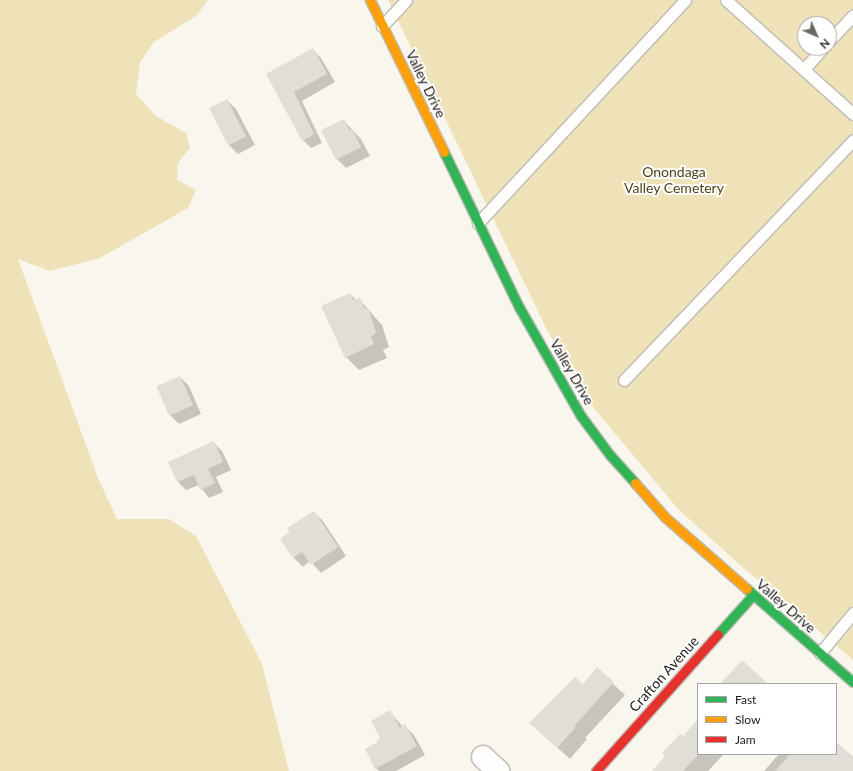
<!DOCTYPE html>
<html>
<head>
<meta charset="utf-8">
<style>
  body { margin:0 }
  #map { position:relative; width:853px; height:771px; overflow:hidden; background:#f9f6ee; font-family:Lato,sans-serif }
  div>[style] { position:absolute }
  [style*='--x'] { left:calc(var(--x)*1px); top:calc(var(--y)*1px); width:calc(var(--w)*1px); rotate:calc(var(--a)*1deg) }
  .green>* { inset:0; background:#efe2b9 }
  .shadow>* { inset:0; background:#0003 }
  .building>* { inset:0; background:#e1ded8; transform-origin:0 0 }
  .roads { filter:drop-shadow(1px 0 #bebcb5) drop-shadow(-1px 0 #bebcb5) drop-shadow(0 1px #bebcb5) drop-shadow(0 -1px #bebcb5) }
  .lane>* { height:11px; margin:-5.5px; padding:0 5.5px; transform-origin:5.5px; border-radius:5.5px; background:#fefefc }
  .street>* { height:22px; margin:-11px; padding:0 11px; transform-origin:11px; border-radius:11px; background:#fefefc }
  .fast>* { height:9px; margin:-4.5px; padding:0 4.5px; transform-origin:4.5px; border-radius:4.5px; background:#30b455 }
  .slow>* { height:9px; margin:-4.5px; padding:0 4.5px; transform-origin:4.5px; border-radius:4.5px; background:#ff9f0a }
  .jam>* { height:9px; margin:-4.5px; padding:0 4.5px; transform-origin:4.5px; border-radius:4.5px; background:#e5322d }
  span { translate:-50% -50%; white-space:nowrap; text-align:center; line-height:1.15; -webkit-text-stroke:4px #fff; paint-order:stroke }
  .street-label { font-size:14px; color:#1d1b16 }
  .park-label { font-size:14px; color:#4e4318 }
  .legend { position:absolute; left:697px; top:683px; width:140px; height:72px; box-sizing:border-box; background:#fff; border:1px solid #a5a4a2; margin:0; padding:5px 7px; list-style:none; font-size:12px; color:#1d1b16 }
  .legend li { display:flex; align-items:center; gap:8px; height:20px }
  .legend b { width:20px; border:1px solid #a5a4a2 }
  .north { position:absolute; left:797px; top:16px; width:40px; height:40px; box-sizing:border-box; background:#fff; border:1px solid #a5a4a2; border-radius:50%; rotate:135deg; font-size:11px; font-weight:700; line-height:16px; text-align:center; color:#1d1b16 }
  .north::after { content:''; display:block; margin:auto; width:14px; height:18px; background:#6a6862; clip-path:polygon(50% 0,100% 100%,50% 72%,0 100%) }
</style>
</head>
<body>
<div id="map">
  <div class="green">
    <i style="clip-path:polygon(0 0,208px 0,196px 16px,154px 42px,140px 62px,136px 94px,156px 116px,186px 133px,190px 148px,178px 163px,177px 180px,196px 190px,188px 208px,100px 258px,50px 271px,18px 259px,98px 478px,117px 519px,169px 519px,196px 536px,262px 664px,289px 771px,0 771px)"></i>
    <i style="clip-path:polygon(evenodd,388px 0,853px 0,853px 660px,739px 564px,678px 509px,593px 407px,548px 332px,388px 0,805px 24px,829px 24px,829px 48px,805px 48px,805px 24px)"></i>
  </div>
  <div class="shadow">
    <i style="clip-path:polygon(313px 50px,321px 58px,335px 82px,302px 101px,322px 143px,311px 148px,303px 140px,267px 75px)"></i>
    <i style="clip-path:polygon(227px 100px,236px 109px,255px 145px,238px 154px,229px 145px)"></i>
    <i style="clip-path:polygon(344px 121px,361px 139px,370px 156px,346px 168px,337px 159px)"></i>
    <i style="clip-path:polygon(350px 294px,356px 300px,359px 299px,382px 325px,389px 347px,383px 350px,387px 358px,359px 370px,346px 357px)"></i>
    <i style="clip-path:polygon(180px 377px,189px 386px,201px 414px,179px 424px,170px 415px)"></i>
    <i style="clip-path:polygon(213px 442px,222px 451px,231px 470px,216px 477px,223px 492px,209px 498px,199px 485px,186px 490px,178px 482px,170px 462px)"></i>
    <i style="clip-path:polygon(314px 512px,323px 521px,346px 556px,321px 573px,310px 561px,303px 567px,294px 558px,281px 539px)"></i>
    <i style="clip-path:polygon(597px 669px,625px 695px,585px 738px,587px 739px,570px 759px,543px 735px)"></i>
    <i style="clip-path:polygon(390px 712px,403px 727px,405px 726px,414px 735px,425px 755px,396px 771px,379px 771px,376px 768px,380px 742px)"></i>
    <i style="clip-path:polygon(698px 721px,698px 754px,724px 754px,708px 771px,653px 771px)"></i>
    <i style="clip-path:polygon(836px 742px,853px 757px,853px 771px,764px 771px,779px 754px,836px 754px)"></i>
  </div>
  <div class="building">
    <i style="clip-path:polygon(313px 48px,327px 74px,294px 92px,314px 134px,302px 141px,266px 74px)"></i>
    <i style="left:227px;top:99px;width:42px;height:20px;rotate:63deg"></i>
    <i style="clip-path:polygon(344px 119px,349px 130px,352px 129px,361px 147px,336px 160px,321px 130px)"></i>
    <i style="clip-path:polygon(350px 293px,353px 300px,360px 298px,364px 308px,369px 310px,376px 333px,371px 336px,374px 344px,345px 358px,321px 306px)"></i>
    <i style="left:180px;top:376px;width:32px;height:26px;rotate:66deg"></i>
    <i style="clip-path:polygon(214px 441px,223px 462px,208px 469px,215px 483px,200px 490px,194px 475px,177px 482px,168px 462px)"></i>
    <i style="clip-path:polygon(314px 511px,338px 547px,311px 565px,302px 552px,293px 558px,280px 539px,290px 532px,287px 528px)"></i>
    <i style="clip-path:polygon(742px 660px,768px 684px,720px 684px)"></i>
    <i style="clip-path:polygon(597px 667px,614px 682px,574px 726px,576px 727px,557px 748px,529px 723px,575px 677px,583px 684px)"></i>
    <i style="clip-path:polygon(390px 710px,400px 728px,405px 724px,417px 746px,375px 769px,365px 749px,378px 742px,377px 740px,380px 738px,371px 721px)"></i>
    <i style="clip-path:polygon(698px 719px,698px 755px,683px 771px,652px 771px,665px 756px,662px 753px,680px 734px,683px 736px)"></i>
    <i style="clip-path:polygon(836px 742px,853px 758px,853px 771px,775px 771px,790px 754px,836px 754px)"></i>
  </div>
  <div class="roads">
    <div class="lane">
      <i style="--x:726;--y:0;--w:171;--a:41.9"></i>
      <i style="--x:382;--y:26;--w:35;--a:-47"></i>
      <i style="--x:829;--y:41;--w:35;--a:-47"></i>
      <i style="--x:804;--y:69;--w:28;--a:-48"></i>
      <i style="--x:478;--y:223;--w:304;--a:-47.1"></i>
      <i style="--x:624;--y:380;--w:332;--a:-46.3"></i>
      <i style="--x:820;--y:653;--w:52;--a:-50.5"></i>
    </div>
    <div class="street">
      <i style="--x:483;--y:757;--w:21;--a:43"></i>
    </div>
    <div class="fast">
      <i style="--x:444;--y:152;--w:172;--a:64.2"></i>
      <i style="--x:519;--y:307;--w:125;--a:60.4"></i>
      <i style="--x:581;--y:416;--w:49;--a:53.4"></i>
      <i style="--x:610;--y:455;--w:38;--a:48"></i>
      <i style="--x:747;--y:589;--w:141;--a:41.3"></i>
      <i style="--x:718;--y:634;--w:52;--a:-48.1"></i>
    </div>
    <div class="slow">
      <i style="--x:370;--y:0;--w:169;--a:64"></i>
      <i style="--x:635;--y:483;--w:45;--a:48.6"></i>
      <i style="--x:665;--y:517;--w:109;--a:41.3"></i>
    </div>
    <div class="jam">
      <i style="--x:596;--y:771;--w:183;--a:-48.3"></i>
    </div>
  </div>
  <div class="street-label">
    <span style="left:426px;top:84px;rotate:64deg">Valley Drive</span>
    <span style="left:572px;top:372px;rotate:60deg">Valley Drive</span>
    <span style="left:786px;top:606px;rotate:41deg">Valley Drive</span>
    <span style="left:664px;top:674px;rotate:-48deg">Crafton Avenue</span>
  </div>
  <div class="park-label">
    <span style="left:674px;top:180px">Onondaga<br>Valley Cemetery</span>
  </div>
  <ul class="legend">
  <li><b style="height:5px;background:#30b455"></b>Fast</li>
  <li><b style="height:5px;background:#ff9f0a"></b>Slow</li>
  <li><b style="height:5px;background:#e5322d"></b>Jam</li>
  </ul>
  <div class="north">N</div>
</div>
</body>
</html>
